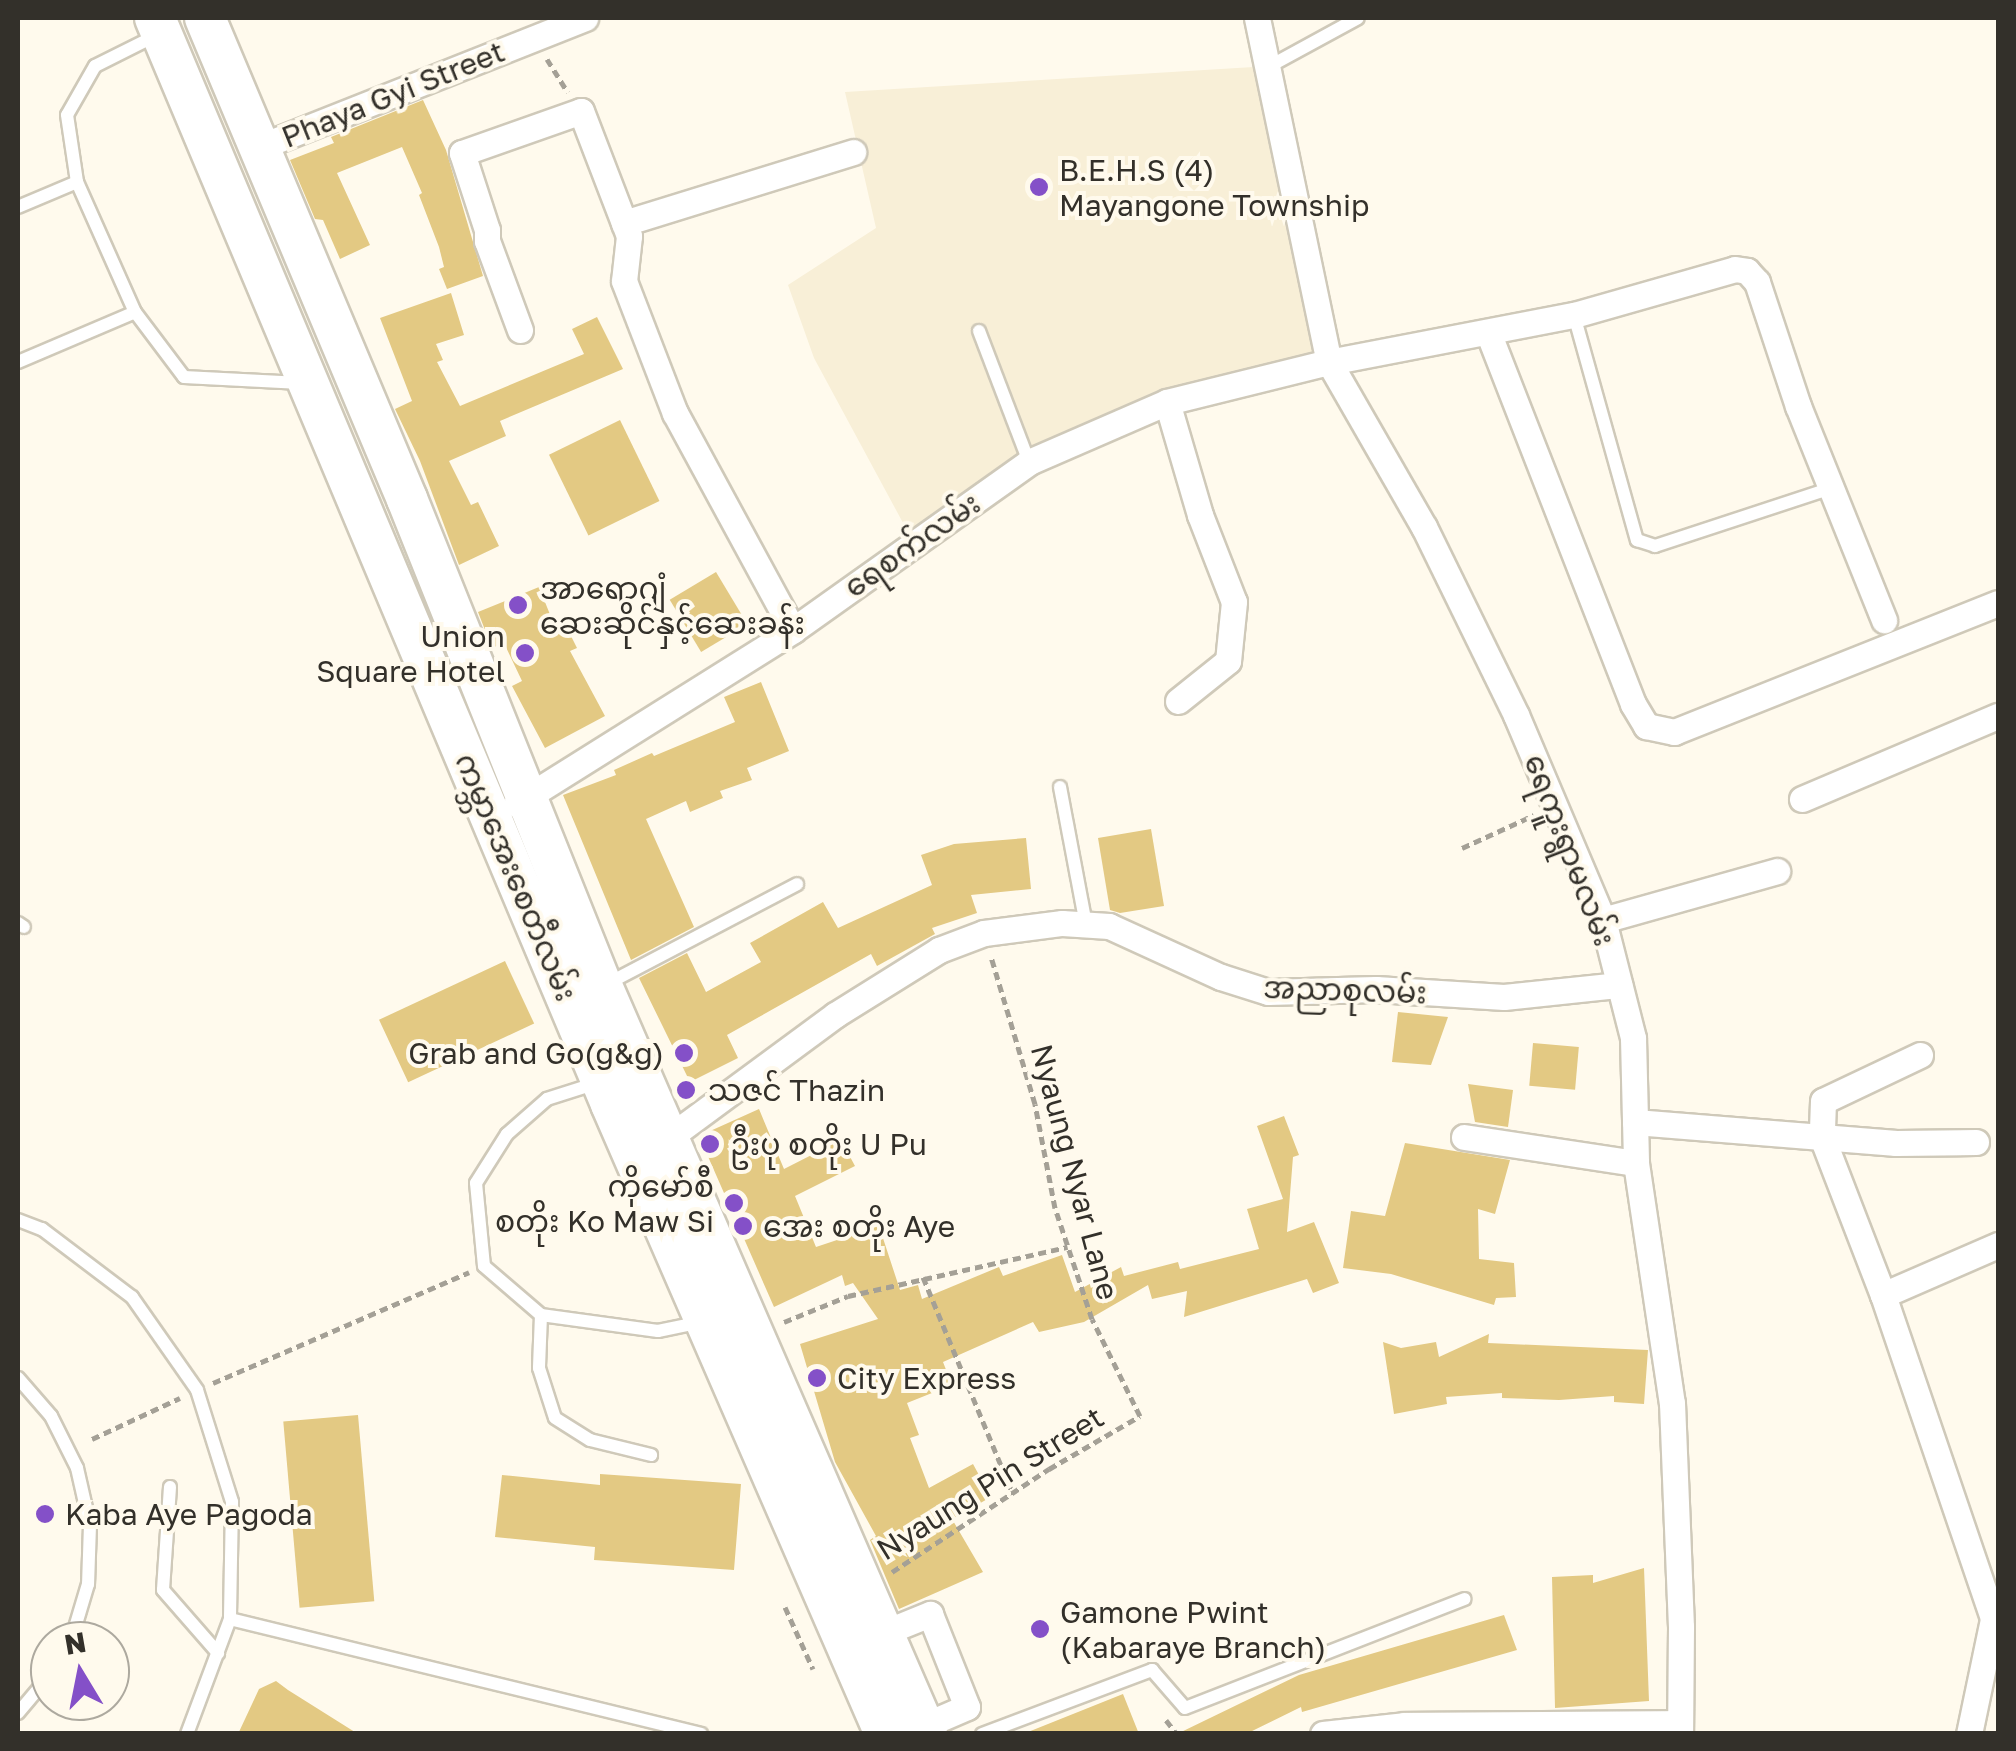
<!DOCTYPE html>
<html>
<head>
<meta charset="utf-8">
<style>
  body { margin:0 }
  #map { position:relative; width:2016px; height:1751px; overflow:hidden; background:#fffaed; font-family:"Golos Text","Noto Sans Myanmar",sans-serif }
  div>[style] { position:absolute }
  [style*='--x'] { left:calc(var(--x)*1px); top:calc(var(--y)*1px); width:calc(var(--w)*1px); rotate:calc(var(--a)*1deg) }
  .built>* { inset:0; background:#f8efd7 }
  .building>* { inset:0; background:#e3c983; transform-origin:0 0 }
  .path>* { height:5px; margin-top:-2.5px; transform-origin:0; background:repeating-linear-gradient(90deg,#a4a096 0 8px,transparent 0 13px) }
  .roads { filter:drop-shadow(2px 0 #cfc9b9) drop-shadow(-2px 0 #cfc9b9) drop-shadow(0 2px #cfc9b9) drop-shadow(0 -2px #cfc9b9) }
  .lane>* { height:12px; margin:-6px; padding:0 6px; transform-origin:6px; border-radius:6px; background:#fff }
  .street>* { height:25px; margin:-12.5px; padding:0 12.5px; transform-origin:12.5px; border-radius:12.5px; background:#fff }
  .primary>* { height:40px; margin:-20px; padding:0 20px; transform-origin:20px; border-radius:20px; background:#fff }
  .dots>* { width:28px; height:28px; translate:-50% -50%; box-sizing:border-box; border:5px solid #fffaed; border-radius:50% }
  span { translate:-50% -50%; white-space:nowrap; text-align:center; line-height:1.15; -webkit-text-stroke:8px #fffaed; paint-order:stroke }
  .street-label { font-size:30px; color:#33302a }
  .poi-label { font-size:30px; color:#33302a }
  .left { translate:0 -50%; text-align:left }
  .right { translate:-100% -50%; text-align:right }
  .frame { position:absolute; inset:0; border:20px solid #33302a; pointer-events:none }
  .north { position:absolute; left:30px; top:1621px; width:100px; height:100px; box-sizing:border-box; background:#fffaed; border:2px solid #ada99f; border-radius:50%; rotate:350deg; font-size:28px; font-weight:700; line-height:40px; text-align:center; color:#33302a }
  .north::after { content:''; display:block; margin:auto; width:35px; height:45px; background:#8450c8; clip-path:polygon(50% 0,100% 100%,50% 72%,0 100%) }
</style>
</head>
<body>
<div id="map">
  <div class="built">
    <i style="clip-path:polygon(1270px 66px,1329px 362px,1029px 462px,909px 534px,814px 358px,788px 285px,876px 228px,845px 92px)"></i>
  </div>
  <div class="building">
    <i style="clip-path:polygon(423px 100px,446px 150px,483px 276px,447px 289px,439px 269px,444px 267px,439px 247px,419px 195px,422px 193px,402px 147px,337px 173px,370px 245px,340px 259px,323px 220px,315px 219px,290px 160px,334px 143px,331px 137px)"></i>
    <i style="clip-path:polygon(451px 293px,464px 335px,436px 344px,443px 360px,437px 362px,460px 406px,584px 354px,572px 329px,597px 317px,623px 369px,500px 421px,506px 436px,449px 461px,471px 505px,478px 502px,499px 546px,459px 565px,420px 461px,395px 409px,412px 401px,380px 318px)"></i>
    <i style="left:620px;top:420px;width:90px;height:79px;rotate:64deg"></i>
    <i style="left:716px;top:572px;width:61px;height:54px;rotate:59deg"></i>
    <i style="clip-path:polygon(539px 587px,553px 622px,564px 622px,577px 648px,570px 651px,605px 716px,545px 748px,512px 686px,522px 681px,504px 643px,492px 648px,478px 612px)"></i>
    <i style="clip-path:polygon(761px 682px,789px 751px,747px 768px,752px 780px,720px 791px,723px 798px,690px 812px,686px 801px,646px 819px,694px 927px,631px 960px,563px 795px,616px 775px,614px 770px,652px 753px,654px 756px,735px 722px,724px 697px)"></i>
    <i style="clip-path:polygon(1151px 829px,1164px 906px,1120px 913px,1110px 910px,1098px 838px)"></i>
    <i style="clip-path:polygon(1026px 838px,1031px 889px,971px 895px,977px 913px,932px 928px,935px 934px,877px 966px,871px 954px,727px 1035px,738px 1058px,690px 1082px,639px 978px,687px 953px,706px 992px,761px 962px,750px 943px,823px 902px,838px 928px,932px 885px,921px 855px,954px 844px)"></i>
    <i style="left:505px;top:961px;width:69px;height:139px;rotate:65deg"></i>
    <i style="clip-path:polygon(1398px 1012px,1448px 1017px,1431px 1065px,1392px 1062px)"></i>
    <i style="left:1533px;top:1043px;width:46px;height:43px;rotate:5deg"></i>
    <i style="clip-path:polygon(1468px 1084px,1513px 1090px,1508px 1127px,1475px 1122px)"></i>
    <i style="clip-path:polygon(759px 1109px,784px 1169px,841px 1140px,855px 1166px,795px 1196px,816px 1247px,879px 1226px,900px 1290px,918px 1285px,922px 1299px,999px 1267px,1003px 1276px,1062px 1255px,1075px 1292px,1121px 1267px,1124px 1276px,1178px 1262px,1180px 1269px,1259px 1249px,1247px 1209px,1283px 1199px,1257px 1126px,1284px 1116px,1299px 1155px,1293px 1157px,1287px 1232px,1314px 1222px,1339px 1283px,1313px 1293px,1307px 1279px,1184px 1317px,1187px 1291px,1152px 1299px,1148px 1285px,1084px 1322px,1039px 1332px,1033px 1322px,943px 1362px,952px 1385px,907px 1403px,919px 1435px,910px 1438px,929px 1488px,973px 1464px,991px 1497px,952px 1519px,983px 1572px,899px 1609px,870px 1540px,876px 1536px,835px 1462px,800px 1344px,878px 1319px,853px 1283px,845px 1286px,842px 1275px,774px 1307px,699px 1136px)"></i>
    <i style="clip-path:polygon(1405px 1143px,1510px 1160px,1495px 1214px,1478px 1209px,1479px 1259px,1514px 1263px,1516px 1297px,1496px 1298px,1494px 1305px,1391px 1274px,1343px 1268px,1351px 1211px,1385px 1216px)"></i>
    <i style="clip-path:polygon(1489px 1334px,1488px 1343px,1648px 1350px,1644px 1404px,1614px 1402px,1614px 1396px,1559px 1400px,1502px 1398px,1502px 1393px,1446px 1397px,1447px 1404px,1394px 1414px,1383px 1342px,1401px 1348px,1436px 1342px,1439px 1357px)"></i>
    <i style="left:358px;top:1415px;width:187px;height:75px;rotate:85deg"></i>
    <i style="clip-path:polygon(600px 1474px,741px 1484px,734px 1570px,594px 1560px,595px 1547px,495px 1537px,502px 1475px,600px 1485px)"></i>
    <i style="clip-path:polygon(1644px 1568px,1649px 1701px,1555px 1708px,1552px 1577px,1593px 1575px,1593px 1583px)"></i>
    <i style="clip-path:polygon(1504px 1615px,1517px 1650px,1302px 1712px,1301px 1707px,1246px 1734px,1177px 1734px,1299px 1675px)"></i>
    <i style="clip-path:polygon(276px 1681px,288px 1690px,358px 1734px,238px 1734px,259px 1689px)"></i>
    <i style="clip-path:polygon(1123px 1694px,1139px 1734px,1028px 1734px,1028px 1732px)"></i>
  </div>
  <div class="path">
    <i style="--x:547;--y:59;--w:39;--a:58"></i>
    <i style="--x:1462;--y:848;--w:79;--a:-24.6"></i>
    <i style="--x:923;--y:1277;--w:235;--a:67.5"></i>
    <i style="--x:784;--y:1322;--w:69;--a:-22.1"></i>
    <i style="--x:848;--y:1296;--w:225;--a:-12.6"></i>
    <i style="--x:213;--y:1383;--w:279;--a:-23.4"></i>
    <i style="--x:92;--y:1439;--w:97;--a:-25"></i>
    <i style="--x:892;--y:1572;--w:188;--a:-33.3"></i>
    <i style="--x:1049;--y:1469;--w:105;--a:-30.2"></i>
    <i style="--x:1140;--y:1416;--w:108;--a:-116.3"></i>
    <i style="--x:1092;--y:1319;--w:117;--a:-108.4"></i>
    <i style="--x:1055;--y:1208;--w:106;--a:-100.9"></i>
    <i style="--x:1035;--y:1104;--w:154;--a:-106.6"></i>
    <i style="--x:785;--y:1607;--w:68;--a:65.7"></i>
    <i style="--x:1166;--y:1720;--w:18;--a:52"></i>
  </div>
  <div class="roads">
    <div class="lane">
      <i style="--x:157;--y:35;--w:69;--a:153.4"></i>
      <i style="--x:95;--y:66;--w:56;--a:119.7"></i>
      <i style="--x:67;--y:115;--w:68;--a:81.5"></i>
      <i style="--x:77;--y:182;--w:142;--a:66"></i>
      <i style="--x:135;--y:312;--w:81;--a:53"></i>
      <i style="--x:184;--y:377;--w:117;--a:2.9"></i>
      <i style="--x:1270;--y:66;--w:100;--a:-28.6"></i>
      <i style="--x:18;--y:207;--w:64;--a:-23"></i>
      <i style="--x:1574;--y:315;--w:234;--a:74.4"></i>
      <i style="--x:1637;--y:540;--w:19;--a:18"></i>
      <i style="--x:1655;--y:546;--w:185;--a:-18.2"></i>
      <i style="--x:979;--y:331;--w:140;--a:69.1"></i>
      <i style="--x:18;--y:362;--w:127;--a:-23.1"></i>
      <i style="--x:1060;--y:787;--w:139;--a:79.3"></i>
      <i style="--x:18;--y:923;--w:7;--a:34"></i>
      <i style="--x:605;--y:985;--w:217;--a:-27.7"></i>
      <i style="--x:597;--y:1083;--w:52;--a:162.3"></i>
      <i style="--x:547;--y:1099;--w:53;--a:138.8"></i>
      <i style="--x:507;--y:1134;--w:58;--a:122.3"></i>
      <i style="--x:476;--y:1183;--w:83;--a:84.5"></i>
      <i style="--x:484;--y:1266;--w:75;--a:40.7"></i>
      <i style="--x:541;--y:1315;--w:118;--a:7.8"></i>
      <i style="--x:658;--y:1331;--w:45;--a:-11.6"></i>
      <i style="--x:18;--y:1220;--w:26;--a:21"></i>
      <i style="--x:42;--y:1229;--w:113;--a:37.1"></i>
      <i style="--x:132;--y:1297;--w:113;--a:55"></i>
      <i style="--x:197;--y:1390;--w:117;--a:72.6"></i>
      <i style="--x:232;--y:1502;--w:117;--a:91"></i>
      <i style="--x:230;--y:1619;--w:123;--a:110.5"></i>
      <i style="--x:541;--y:1315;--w:53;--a:92.2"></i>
      <i style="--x:539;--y:1368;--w:52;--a:72.3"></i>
      <i style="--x:555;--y:1418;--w:41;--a:32.2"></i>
      <i style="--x:590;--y:1440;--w:63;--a:13.8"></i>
      <i style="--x:18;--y:1378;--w:50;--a:49"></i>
      <i style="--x:51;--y:1416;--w:58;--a:63.4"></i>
      <i style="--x:77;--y:1468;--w:58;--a:77.2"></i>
      <i style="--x:90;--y:1525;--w:59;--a:91.9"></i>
      <i style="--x:88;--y:1584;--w:59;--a:106.6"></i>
      <i style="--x:170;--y:1487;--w:103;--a:93.9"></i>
      <i style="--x:163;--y:1590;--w:84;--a:48.9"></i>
      <i style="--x:230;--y:1619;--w:485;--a:13.7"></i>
      <i style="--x:18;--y:1713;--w:50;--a:-49.9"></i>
      <i style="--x:982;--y:1734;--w:182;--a:-20.6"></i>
      <i style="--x:1152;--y:1670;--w:50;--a:49"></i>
      <i style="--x:1185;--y:1708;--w:300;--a:-21.3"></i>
    </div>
    <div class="street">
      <i style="--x:1257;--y:18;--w:351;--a:78.2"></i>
      <i style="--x:1329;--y:362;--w:190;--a:60.1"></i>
      <i style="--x:1424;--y:527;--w:209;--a:63.9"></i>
      <i style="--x:1516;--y:715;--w:223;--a:67"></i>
      <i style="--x:1603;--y:920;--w:122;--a:75.7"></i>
      <i style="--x:1633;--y:1038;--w:125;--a:88.6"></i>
      <i style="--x:1636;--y:1163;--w:243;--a:81.5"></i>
      <i style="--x:1672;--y:1403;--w:224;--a:87.7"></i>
      <i style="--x:1681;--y:1627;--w:107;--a:90.5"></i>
      <i style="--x:257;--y:148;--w:353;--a:-21.6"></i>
      <i style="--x:624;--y:223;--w:240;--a:-17.2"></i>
      <i style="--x:520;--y:330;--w:95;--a:-110.3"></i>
      <i style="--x:487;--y:241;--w:11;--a:-90"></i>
      <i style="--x:487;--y:230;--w:81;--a:-108"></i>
      <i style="--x:462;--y:153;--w:126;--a:-19.4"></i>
      <i style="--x:581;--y:111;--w:134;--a:69"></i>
      <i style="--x:629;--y:236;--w:45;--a:96.3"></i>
      <i style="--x:624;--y:281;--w:142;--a:68.9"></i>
      <i style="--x:675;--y:413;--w:247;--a:61.5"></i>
      <i style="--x:1488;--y:332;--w:399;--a:68.7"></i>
      <i style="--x:1633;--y:704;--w:26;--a:59"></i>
      <i style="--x:1646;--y:726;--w:29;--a:12"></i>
      <i style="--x:1674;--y:732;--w:349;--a:-21.7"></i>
      <i style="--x:1167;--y:402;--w:118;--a:73.7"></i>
      <i style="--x:1200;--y:515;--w:93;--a:68.7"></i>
      <i style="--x:1234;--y:602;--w:59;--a:95.8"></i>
      <i style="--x:1228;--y:661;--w:64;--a:141.3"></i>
      <i style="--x:1802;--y:799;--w:213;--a:-23"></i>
      <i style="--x:516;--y:804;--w:327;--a:-32.1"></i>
      <i style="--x:793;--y:630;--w:290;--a:-35.4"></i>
      <i style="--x:1029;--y:462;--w:150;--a:-23.5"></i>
      <i style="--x:1167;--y:402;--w:167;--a:-13.9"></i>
      <i style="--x:1329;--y:362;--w:249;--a:-10.9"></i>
      <i style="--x:1574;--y:315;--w:167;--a:-15.9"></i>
      <i style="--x:1735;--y:269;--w:12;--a:9"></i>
      <i style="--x:1747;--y:271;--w:15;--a:48"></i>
      <i style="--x:1757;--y:282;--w:131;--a:71.7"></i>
      <i style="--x:1798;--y:406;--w:231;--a:68.1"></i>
      <i style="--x:1603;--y:920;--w:181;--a:-15.7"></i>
      <i style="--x:1920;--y:1055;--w:107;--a:154.6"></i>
      <i style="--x:1823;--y:1101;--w:36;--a:92"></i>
      <i style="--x:1822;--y:1137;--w:169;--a:68.9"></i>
      <i style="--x:1883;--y:1295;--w:342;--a:71.2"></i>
      <i style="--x:1635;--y:1122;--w:262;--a:4.6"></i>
      <i style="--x:1896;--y:1143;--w:80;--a:-0.7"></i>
      <i style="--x:1464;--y:1137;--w:174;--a:8.6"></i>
      <i style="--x:667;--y:1139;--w:209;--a:-36.4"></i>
      <i style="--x:835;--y:1015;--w:123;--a:-32"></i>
      <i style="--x:939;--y:950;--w:48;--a:-20.7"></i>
      <i style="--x:984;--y:933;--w:79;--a:-7.3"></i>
      <i style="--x:1062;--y:923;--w:47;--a:3.7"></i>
      <i style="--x:1109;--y:926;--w:123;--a:24.5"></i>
      <i style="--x:1221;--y:977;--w:49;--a:17.7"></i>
      <i style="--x:1268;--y:992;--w:108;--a:-1.6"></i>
      <i style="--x:1376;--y:989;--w:128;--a:3.6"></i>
      <i style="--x:1504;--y:997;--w:116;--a:-6"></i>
      <i style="--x:1883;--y:1295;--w:125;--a:-23.5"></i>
      <i style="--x:883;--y:1633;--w:51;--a:-22"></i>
      <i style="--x:930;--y:1614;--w:100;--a:68.3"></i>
      <i style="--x:967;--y:1707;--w:48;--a:156.6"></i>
      <i style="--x:1323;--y:1734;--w:81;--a:-6.3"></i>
      <i style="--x:1404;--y:1725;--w:276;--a:-0.4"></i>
      <i style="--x:1969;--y:1734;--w:117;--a:-78.2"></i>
    </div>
    <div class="primary">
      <i style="--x:155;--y:18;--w:1178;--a:67.22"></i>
      <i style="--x:611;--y:1104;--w:687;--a:66.49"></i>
      <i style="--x:205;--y:18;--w:522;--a:67.22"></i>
      <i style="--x:407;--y:499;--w:525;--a:68.18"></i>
      <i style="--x:602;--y:986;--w:816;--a:66.52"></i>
    </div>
  </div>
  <div class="dots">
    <i style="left:1039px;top:187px;background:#8450c8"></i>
    <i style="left:518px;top:605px;background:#8450c8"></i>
    <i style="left:525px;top:653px;background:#8450c8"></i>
    <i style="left:684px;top:1053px;background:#8450c8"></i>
    <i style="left:686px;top:1090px;background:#8450c8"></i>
    <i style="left:710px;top:1144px;background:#8450c8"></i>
    <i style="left:734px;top:1203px;background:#8450c8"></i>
    <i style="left:743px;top:1226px;background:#8450c8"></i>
    <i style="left:817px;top:1378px;background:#8450c8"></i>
    <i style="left:45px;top:1514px;background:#8450c8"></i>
    <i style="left:1040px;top:1629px;background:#8450c8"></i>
  </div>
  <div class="street-label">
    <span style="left:393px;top:94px;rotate:-22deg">Phaya Gyi Street</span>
    <span style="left:912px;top:545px;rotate:-35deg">ရေစက်လမ်း</span>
    <span style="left:1570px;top:850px;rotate:69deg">ရေကူးရွာမလမ်း</span>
    <span style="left:516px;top:877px;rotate:67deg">ကမ္ဘာအေးစေတီလမ်း</span>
    <span style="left:1345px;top:990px;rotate:2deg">အညာစုလမ်း</span>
    <span style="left:1075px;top:1172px;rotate:75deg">Nyaung Nyar Lane</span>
    <span style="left:990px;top:1483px;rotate:-32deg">Nyaung Pin Street</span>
  </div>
  <div class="poi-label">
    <span class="left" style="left:1059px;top:187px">B.E.H.S (4)<br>Mayangone Township</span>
    <span class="left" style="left:540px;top:605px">အာရောဂျံ<br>ဆေးဆိုင်နှင့်ဆေးခန်း</span>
    <span class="right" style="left:505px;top:653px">Union<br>Square Hotel</span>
    <span class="right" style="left:664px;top:1053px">Grab and Go(g&amp;g)</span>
    <span class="left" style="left:708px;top:1090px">သဇင် Thazin</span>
    <span class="left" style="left:730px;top:1144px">ဦးပု စတိုး U Pu</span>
    <span class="right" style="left:714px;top:1203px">ကိုမော်စီ<br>စတိုး Ko Maw Si</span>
    <span class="left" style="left:763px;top:1226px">အေး စတိုး Aye</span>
    <span class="left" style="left:837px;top:1378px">City Express</span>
    <span class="left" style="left:65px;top:1514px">Kaba Aye Pagoda</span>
    <span class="left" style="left:1060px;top:1629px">Gamone Pwint<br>(Kabaraye Branch)</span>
  </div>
  <div class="frame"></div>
  <div class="north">N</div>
</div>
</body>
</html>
